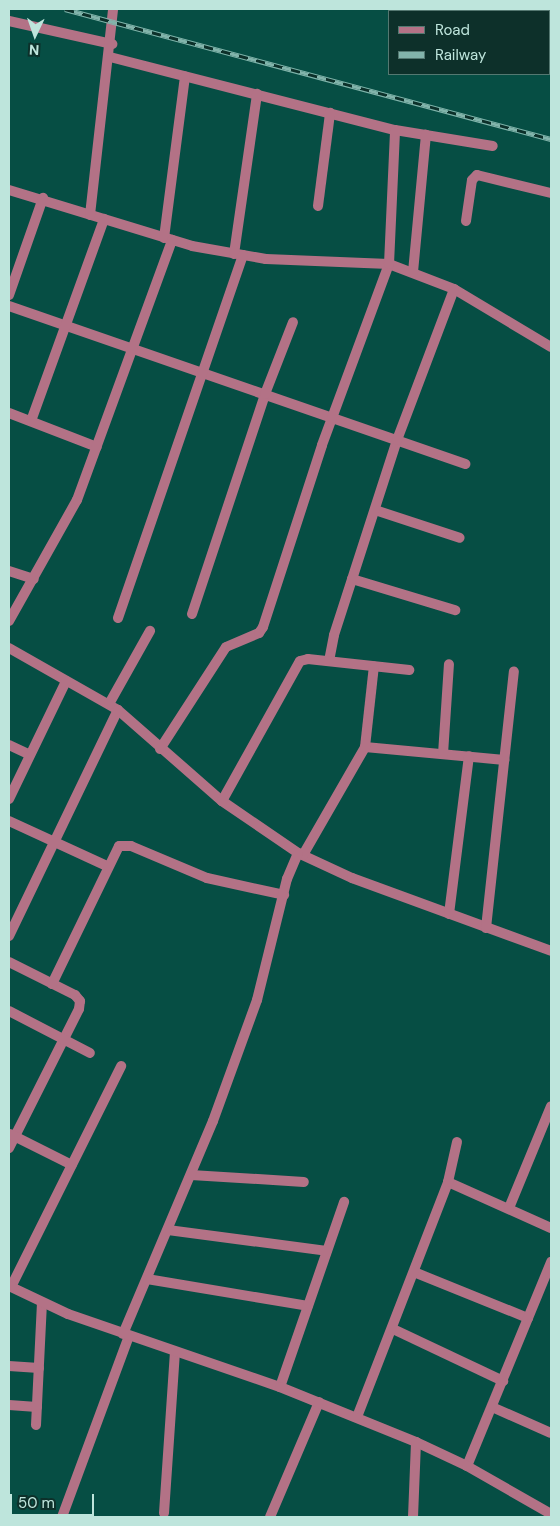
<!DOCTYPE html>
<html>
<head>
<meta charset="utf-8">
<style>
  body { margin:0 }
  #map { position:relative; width:560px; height:1526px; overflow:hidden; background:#064e44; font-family:"DM Sans",sans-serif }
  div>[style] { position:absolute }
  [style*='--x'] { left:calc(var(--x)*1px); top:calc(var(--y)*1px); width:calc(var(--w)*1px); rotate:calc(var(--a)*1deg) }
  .minor>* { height:10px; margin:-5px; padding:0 5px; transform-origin:5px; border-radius:5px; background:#b37286 }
  .tertiary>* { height:10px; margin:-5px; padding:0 5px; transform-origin:5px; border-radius:5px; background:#b37286 }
  .rail>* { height:5px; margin-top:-2.5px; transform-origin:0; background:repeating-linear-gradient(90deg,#0d302a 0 9px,#82b4ab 0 18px); box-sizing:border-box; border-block:1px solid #82b4ab }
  span { translate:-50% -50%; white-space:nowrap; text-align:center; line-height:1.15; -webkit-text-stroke:4px #0d302a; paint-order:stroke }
  .frame { position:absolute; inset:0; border:10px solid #bee5dc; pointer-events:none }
  .legend { position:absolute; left:388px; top:10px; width:162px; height:65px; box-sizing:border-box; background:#0d302a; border:1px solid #547871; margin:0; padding:6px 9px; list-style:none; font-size:15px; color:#bee5dc }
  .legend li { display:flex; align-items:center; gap:10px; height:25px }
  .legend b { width:25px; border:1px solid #547871 }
  .north { position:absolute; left:10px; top:10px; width:50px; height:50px; -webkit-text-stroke:4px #0d302a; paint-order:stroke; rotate:183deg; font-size:14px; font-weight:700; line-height:20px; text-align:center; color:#bee5dc }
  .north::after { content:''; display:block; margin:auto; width:18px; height:22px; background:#bee5dc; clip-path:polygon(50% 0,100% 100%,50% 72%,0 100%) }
  .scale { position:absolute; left:10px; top:1494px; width:84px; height:22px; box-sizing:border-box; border:2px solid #bee5dc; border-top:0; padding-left:6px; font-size:15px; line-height:18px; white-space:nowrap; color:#bee5dc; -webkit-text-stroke:4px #0d302a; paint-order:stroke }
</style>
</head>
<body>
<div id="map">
  <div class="minor">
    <i style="--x:9;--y:21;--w:106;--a:12.6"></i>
    <i style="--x:110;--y:57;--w:294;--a:14.4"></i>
    <i style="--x:395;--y:130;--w:99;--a:9.3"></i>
    <i style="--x:9;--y:190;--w:191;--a:17"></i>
    <i style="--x:192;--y:246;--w:75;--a:10"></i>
    <i style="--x:266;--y:259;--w:123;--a:2.3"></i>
    <i style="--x:389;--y:264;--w:70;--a:21"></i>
    <i style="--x:454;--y:289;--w:113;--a:30.9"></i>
    <i style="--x:318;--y:206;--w:94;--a:-82.6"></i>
    <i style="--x:90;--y:215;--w:207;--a:-83.6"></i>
    <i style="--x:466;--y:221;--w:41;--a:-81.7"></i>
    <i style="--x:472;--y:180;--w:7;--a:-45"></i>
    <i style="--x:477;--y:175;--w:76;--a:13.7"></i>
    <i style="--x:164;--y:238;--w:163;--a:-82.6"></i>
    <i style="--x:234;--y:254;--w:162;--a:-81.8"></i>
    <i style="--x:413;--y:272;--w:138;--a:-84.6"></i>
    <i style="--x:9;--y:295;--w:103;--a:-70.7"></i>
    <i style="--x:9;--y:306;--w:483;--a:19.1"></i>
    <i style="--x:9;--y:413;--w:94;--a:21.1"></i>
    <i style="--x:31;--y:421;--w:215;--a:-70.1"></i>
    <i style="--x:375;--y:510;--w:89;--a:18.2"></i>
    <i style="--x:9;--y:571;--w:26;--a:18"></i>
    <i style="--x:352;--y:579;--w:108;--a:16.8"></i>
    <i style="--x:192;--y:614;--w:232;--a:-71.6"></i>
    <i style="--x:265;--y:394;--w:77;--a:-68.7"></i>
    <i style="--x:118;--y:618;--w:384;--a:-71"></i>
    <i style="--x:9;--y:621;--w:139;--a:-60.7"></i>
    <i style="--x:77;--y:500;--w:277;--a:-69.9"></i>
    <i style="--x:9;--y:648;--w:125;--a:29.6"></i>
    <i style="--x:118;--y:710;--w:138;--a:41.2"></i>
    <i style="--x:222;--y:801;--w:92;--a:34.4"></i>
    <i style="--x:298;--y:853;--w:60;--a:24.8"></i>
    <i style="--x:352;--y:878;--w:212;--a:20.1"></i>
    <i style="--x:329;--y:661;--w:26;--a:-79"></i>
    <i style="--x:334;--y:635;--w:205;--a:-72.1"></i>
    <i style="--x:397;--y:440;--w:161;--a:-69.3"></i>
    <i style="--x:109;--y:704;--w:84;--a:-60.7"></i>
    <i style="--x:9;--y:745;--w:23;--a:25"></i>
    <i style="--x:365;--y:747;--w:140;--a:5.3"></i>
    <i style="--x:160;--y:749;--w:121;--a:-57.1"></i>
    <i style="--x:226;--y:647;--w:36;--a:-23"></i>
    <i style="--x:259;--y:633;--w:7;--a:-56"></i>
    <i style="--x:263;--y:627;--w:191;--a:-72"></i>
    <i style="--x:322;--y:445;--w:193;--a:-69.7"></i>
    <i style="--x:389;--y:264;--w:134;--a:-87.4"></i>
    <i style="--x:443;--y:754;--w:90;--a:-86.2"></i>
    <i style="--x:9;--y:799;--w:131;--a:-64.2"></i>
    <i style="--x:222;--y:801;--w:160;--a:-60.9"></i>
    <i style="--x:300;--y:661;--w:8;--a:-14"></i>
    <i style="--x:308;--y:659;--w:102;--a:6.2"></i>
    <i style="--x:9;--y:821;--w:108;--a:24.7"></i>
    <i style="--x:303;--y:855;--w:125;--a:-60.1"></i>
    <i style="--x:365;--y:747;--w:81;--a:-83.7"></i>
    <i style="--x:449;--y:914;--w:159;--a:-82.8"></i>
    <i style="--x:486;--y:928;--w:258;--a:-83.8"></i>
    <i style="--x:9;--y:936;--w:251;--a:-64.3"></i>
    <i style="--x:9;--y:962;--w:74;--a:26.6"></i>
    <i style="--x:75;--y:995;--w:8;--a:50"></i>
    <i style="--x:80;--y:1001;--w:8;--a:97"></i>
    <i style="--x:79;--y:1009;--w:156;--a:116.7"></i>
    <i style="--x:52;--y:984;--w:153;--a:-64.1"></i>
    <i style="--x:119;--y:846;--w:12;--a:0"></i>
    <i style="--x:131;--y:846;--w:82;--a:22.8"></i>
    <i style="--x:207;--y:878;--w:79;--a:12.4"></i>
    <i style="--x:9;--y:1011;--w:91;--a:27.4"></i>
    <i style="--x:10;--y:1134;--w:69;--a:26.6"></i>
    <i style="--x:191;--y:1175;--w:113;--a:3.5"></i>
    <i style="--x:448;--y:1182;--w:113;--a:24.1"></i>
    <i style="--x:509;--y:1208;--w:110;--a:-67.6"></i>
    <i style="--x:168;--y:1230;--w:160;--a:7.5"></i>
    <i style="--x:414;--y:1272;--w:123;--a:22"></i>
    <i style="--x:147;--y:1279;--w:163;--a:9.5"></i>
    <i style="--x:11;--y:1287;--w:247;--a:-63.5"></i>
    <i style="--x:393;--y:1329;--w:122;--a:25.3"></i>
    <i style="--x:123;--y:1334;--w:231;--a:-67.1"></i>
    <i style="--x:213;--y:1121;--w:129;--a:-70"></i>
    <i style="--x:257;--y:1000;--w:125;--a:-76.1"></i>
    <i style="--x:287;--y:879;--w:28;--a:-67"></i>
    <i style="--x:9;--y:1366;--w:30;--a:4"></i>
    <i style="--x:280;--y:1387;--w:196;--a:-70.9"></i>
    <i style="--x:9;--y:1405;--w:28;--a:4"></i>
    <i style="--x:492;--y:1407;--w:64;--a:23.8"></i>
    <i style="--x:357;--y:1417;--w:252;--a:-68.8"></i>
    <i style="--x:448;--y:1182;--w:41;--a:-77.3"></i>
    <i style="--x:36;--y:1425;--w:122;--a:-87.2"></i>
    <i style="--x:467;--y:1466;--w:221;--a:-67.6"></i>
    <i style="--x:164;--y:1513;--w:162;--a:-86.1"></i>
    <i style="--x:62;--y:1517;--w:193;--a:-69.7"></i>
    <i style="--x:270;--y:1517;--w:125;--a:-66.9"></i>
    <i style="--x:413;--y:1517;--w:75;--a:-87.7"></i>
  </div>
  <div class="tertiary">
    <i style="--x:9;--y:1286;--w:65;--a:25.4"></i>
    <i style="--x:68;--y:1314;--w:224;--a:19"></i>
    <i style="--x:280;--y:1387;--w:147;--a:22"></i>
    <i style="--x:416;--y:1442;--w:56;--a:25.2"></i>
    <i style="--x:467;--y:1466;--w:97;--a:29.7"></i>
  </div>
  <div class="rail">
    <i style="--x:65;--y:9;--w:503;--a:14.98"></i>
  </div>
  <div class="frame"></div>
  <ul class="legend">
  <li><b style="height:6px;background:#b37286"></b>Road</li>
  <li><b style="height:6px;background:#82b4ab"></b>Railway</li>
  </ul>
  <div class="north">N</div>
  <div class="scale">50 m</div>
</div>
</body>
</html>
